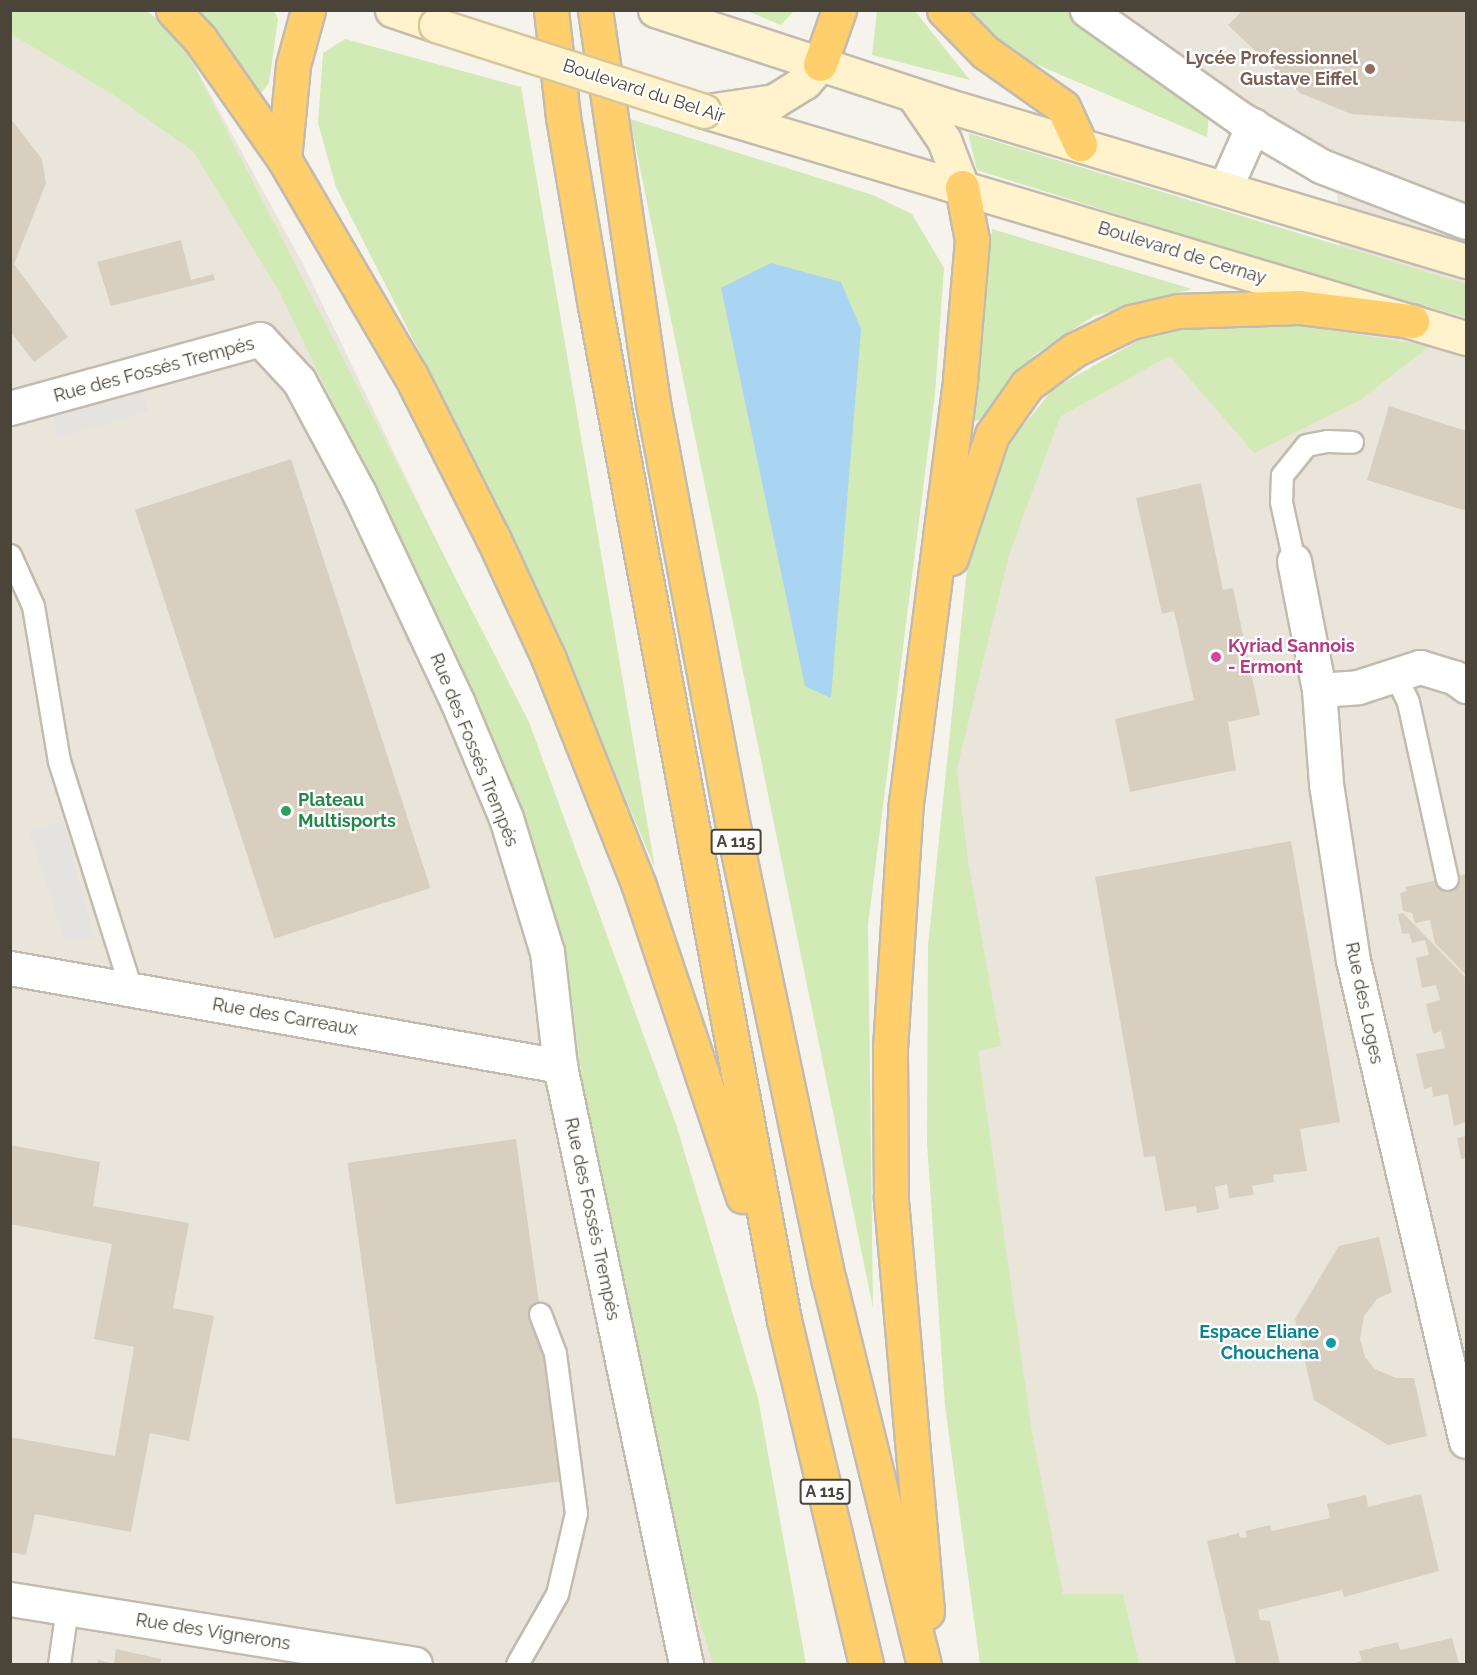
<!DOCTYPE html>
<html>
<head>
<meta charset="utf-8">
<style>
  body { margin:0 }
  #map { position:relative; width:1477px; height:1675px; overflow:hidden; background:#f6f3ec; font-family:Raleway,sans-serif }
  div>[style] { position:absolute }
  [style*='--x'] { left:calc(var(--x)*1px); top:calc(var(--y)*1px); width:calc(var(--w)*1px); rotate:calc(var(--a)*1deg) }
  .residential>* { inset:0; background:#eae5da }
  .green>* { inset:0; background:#d2eab5 }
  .parking>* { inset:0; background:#e5e3e0; transform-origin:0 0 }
  .water>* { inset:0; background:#a9d4f2 }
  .building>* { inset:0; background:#d8cfc1; transform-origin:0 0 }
  .roads { filter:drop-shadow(2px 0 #c2bbae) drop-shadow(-2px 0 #c2bbae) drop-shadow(0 2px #c2bbae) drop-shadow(0 -2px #c2bbae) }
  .lane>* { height:21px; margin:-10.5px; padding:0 10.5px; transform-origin:10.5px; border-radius:10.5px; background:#fff }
  .street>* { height:33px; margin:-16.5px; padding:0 16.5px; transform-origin:16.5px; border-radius:16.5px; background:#fff }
  .secondary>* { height:33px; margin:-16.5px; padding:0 16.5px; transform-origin:16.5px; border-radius:16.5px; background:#fff3cd }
  .highway>* { height:33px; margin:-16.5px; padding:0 16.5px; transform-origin:16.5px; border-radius:16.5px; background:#ffcf6e }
  .bridges { filter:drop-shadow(2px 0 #d6c79b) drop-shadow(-2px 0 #d6c79b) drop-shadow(0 2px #d6c79b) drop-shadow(0 -2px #d6c79b) }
  .secondary-bridge>* { height:33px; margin:-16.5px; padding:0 16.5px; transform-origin:16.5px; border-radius:16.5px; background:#fff3cd }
  .dots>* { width:16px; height:16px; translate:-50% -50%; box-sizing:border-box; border:3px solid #fff; border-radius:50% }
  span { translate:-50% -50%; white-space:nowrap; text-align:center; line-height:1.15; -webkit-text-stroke:4.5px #fff; paint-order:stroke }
  .shield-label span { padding:2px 4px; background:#fff; border:2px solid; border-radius:4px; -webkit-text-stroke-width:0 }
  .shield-label { font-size:16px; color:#4b4439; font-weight:700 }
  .education-label { font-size:18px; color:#785e54; font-weight:700 }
  .right { translate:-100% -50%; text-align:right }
  .street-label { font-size:18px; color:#4b4439 }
  .hotel-label { font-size:18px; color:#b23c85; font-weight:700 }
  .left { translate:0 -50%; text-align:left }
  .leisure-label { font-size:18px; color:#27864d; font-weight:700 }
  .culture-label { font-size:18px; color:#0d838f; font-weight:700 }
  .frame { position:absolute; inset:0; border:12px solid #4b4439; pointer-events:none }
</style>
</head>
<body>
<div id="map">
  <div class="residential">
    <i style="clip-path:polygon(11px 11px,146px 11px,177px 33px,304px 266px,444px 556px,761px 1664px,11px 1664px)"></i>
    <i style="clip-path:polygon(1084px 11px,1466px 11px,1466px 1664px,1011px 1664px,952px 725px,1000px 530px,1060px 417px,1170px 356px,1344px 332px,1337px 192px,1209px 113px)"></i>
  </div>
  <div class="green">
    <i style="clip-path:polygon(11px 10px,146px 11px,177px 33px,529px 722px,676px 1124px,758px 1398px,806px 1664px,713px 1664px,685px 1573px,593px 1164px,572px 1001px,444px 634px,279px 291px,193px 151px,112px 94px,11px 34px)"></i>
    <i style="clip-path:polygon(192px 11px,274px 11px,278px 19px,269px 83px,262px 92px,253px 94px)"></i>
    <i style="clip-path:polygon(747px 11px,794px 11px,781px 25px)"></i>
    <i style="clip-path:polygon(877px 11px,915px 11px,970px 80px,872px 55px)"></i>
    <i style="clip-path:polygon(971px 11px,1084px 11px,1209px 113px,1207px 137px,1012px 54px)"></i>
    <i style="clip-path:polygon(345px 39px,521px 87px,655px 868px,523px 557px,336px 187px,318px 123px,323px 53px)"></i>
    <i style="clip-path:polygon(630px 119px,873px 195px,912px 214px,944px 268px,935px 394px,868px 925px,873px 1308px)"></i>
    <i style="clip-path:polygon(968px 133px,1466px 284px,1466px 317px,1300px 272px,977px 170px)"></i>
    <i style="clip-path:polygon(992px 229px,1192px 289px,1094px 316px,1034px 355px,984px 420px,967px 421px)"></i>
    <i style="clip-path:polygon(1279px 322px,1430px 346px,1360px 400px,1254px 453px,1170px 356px,1060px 417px,1009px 555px,957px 769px,968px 861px,1001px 1046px,978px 1051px,1032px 1432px,1063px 1594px,1123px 1594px,1139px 1664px,980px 1664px,945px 1406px,927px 1143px,928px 946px,969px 549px,1011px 441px,1053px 389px,1153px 332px)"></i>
  </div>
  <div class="parking">
    <i style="left:140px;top:382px;width:30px;height:94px;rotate:73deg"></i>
    <i style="clip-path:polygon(63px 820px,94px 937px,65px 942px,29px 831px)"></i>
  </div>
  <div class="water">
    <i style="clip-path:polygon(771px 263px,841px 282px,861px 329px,831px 698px,805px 686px,721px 288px)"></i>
  </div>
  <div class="building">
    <i style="clip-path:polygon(1243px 10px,1466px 10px,1466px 122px,1351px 114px,1300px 93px,1228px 25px)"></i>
    <i style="clip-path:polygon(10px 118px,42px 159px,46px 183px,14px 264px,68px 337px,34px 362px,10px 331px)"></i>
    <i style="clip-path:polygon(181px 240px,191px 280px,213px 274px,215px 280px,111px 306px,97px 262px)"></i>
    <i style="clip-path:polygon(1389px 406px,1466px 431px,1466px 511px,1367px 480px)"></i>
    <i style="left:291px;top:459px;width:451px;height:164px;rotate:72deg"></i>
    <i style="clip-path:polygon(1201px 483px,1223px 590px,1233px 588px,1260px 715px,1228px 722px,1236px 770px,1130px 792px,1115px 719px,1194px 700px,1174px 611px,1162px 614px,1136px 498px)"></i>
    <i style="clip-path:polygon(1291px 841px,1340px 1122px,1300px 1129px,1307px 1171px,1273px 1175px,1274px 1182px,1252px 1186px,1254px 1195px,1229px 1198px,1227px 1184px,1215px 1187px,1219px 1209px,1197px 1213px,1196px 1206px,1165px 1211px,1155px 1156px,1144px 1157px,1095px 877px)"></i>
    <i style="clip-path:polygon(1466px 874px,1466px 975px,1435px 943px,1430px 920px,1415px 923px,1412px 913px,1403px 911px,1400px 893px,1407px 891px,1405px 887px)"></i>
    <i style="clip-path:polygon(1403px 913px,1466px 978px,1466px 1122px,1454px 1126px,1448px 1094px,1433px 1097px,1432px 1087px,1424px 1089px,1416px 1054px,1445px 1048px,1441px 1031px,1433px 1034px,1426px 1004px,1440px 1000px,1436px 985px,1422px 988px,1416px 958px,1429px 955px,1425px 940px,1412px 943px,1409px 933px,1402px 934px,1398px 914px)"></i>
    <i style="clip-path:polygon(1466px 1136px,1466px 1158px,1461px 1159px,1457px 1138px)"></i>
    <i style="left:516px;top:1139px;width:345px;height:170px;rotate:82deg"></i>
    <i style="clip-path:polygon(10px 1145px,100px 1162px,93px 1206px,189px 1223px,173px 1308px,214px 1316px,189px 1441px,150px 1433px,131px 1532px,35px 1514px,26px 1555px,10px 1552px,10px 1437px,115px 1456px,134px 1347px,94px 1339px,112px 1244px,10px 1224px)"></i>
    <i style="clip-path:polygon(1379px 1237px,1392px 1292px,1377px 1299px,1364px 1316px,1360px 1339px,1365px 1357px,1375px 1369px,1396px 1378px,1414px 1378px,1427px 1436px,1388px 1445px,1314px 1400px,1295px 1319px,1339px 1246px)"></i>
    <i style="clip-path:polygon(1421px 1494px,1439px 1571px,1344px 1597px,1342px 1590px,1258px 1610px,1260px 1620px,1270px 1621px,1280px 1664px,1236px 1664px,1207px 1541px,1239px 1533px,1240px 1538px,1247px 1537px,1245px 1531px,1270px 1525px,1272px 1531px,1330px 1518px,1327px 1504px,1366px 1495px,1368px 1507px)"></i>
    <i style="clip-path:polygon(1452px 1638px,1459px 1664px,1351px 1664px,1362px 1661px,1359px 1651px,1398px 1642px,1400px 1650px)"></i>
    <i style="clip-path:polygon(116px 1649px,161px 1659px,160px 1664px,97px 1664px,98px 1660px,114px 1664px)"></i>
  </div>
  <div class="roads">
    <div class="lane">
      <i style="--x:10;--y:555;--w:56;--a:65.7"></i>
      <i style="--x:33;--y:606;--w:157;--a:80.5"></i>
      <i style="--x:59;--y:761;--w:239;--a:72.5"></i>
      <i style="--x:1294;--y:561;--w:60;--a:-102.4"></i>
      <i style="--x:1281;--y:502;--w:27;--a:-88"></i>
      <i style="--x:1282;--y:475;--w:38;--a:-51"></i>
      <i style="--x:1306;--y:445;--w:21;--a:-11"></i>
      <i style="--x:1327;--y:441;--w:25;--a:2"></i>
      <i style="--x:1394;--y:673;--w:32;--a:64"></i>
      <i style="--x:1408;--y:702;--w:181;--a:77.6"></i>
      <i style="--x:59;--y:1664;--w:57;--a:-81.9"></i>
      <i style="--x:517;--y:1664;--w:81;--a:-60.3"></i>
      <i style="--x:557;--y:1594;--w:83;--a:-76.8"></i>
      <i style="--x:576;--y:1513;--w:161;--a:-97.5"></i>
      <i style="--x:555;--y:1353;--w:42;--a:-111"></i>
    </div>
    <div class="street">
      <i style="--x:1087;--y:10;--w:189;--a:35.3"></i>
      <i style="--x:1241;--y:119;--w:93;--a:30.4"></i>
      <i style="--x:1321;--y:166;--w:155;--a:21.1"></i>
      <i style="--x:1225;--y:188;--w:69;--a:-66"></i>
      <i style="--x:10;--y:408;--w:259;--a:-15.4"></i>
      <i style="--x:260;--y:339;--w:57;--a:47.1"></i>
      <i style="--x:299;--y:381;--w:127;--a:61.8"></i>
      <i style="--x:359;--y:493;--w:230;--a:64.8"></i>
      <i style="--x:457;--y:701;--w:127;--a:67.3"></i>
      <i style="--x:506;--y:818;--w:140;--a:73"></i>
      <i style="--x:547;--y:952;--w:115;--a:83.5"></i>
      <i style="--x:560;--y:1066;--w:611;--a:78.1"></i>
      <i style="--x:1294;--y:561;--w:131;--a:79"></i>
      <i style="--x:1319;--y:690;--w:94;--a:85.7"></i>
      <i style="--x:1326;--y:784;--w:178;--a:81.3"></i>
      <i style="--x:1353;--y:960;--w:494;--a:76.8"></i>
      <i style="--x:1319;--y:690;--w:39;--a:-4"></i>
      <i style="--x:1358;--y:687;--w:65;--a:-17.9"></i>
      <i style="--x:1420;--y:667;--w:37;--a:17"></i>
      <i style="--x:1455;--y:678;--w:14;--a:36"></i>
      <i style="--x:10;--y:968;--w:559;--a:10.1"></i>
      <i style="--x:10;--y:1599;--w:410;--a:9.1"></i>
    </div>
    <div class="secondary">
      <i style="--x:392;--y:10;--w:46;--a:18.8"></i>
      <i style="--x:655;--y:10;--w:299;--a:18.1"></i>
      <i style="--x:939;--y:103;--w:550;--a:16.69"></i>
      <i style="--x:914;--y:96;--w:53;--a:55.7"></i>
      <i style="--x:944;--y:140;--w:50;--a:69"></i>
      <i style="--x:714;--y:110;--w:61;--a:-8.5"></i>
      <i style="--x:774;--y:101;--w:36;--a:-32"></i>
      <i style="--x:805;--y:82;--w:23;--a:-50"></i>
      <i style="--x:704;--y:111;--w:795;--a:16.59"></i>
    </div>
    <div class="highway">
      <i style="--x:173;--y:10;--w:40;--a:47"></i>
      <i style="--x:200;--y:39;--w:146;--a:55"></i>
      <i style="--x:284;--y:159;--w:251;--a:59.7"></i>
      <i style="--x:411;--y:376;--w:182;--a:63.2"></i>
      <i style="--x:493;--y:538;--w:131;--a:65.2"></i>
      <i style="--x:548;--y:657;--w:246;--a:68.3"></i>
      <i style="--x:639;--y:886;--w:327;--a:71.5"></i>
      <i style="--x:551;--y:10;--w:108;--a:83.6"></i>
      <i style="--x:563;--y:117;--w:192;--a:80.4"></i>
      <i style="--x:595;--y:306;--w:1031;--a:79.44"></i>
      <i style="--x:784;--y:1320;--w:354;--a:76.6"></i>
      <i style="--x:595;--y:10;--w:397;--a:81.6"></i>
      <i style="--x:653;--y:403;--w:437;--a:79.3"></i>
      <i style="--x:734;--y:832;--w:459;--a:78.1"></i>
      <i style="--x:829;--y:1281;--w:395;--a:76.1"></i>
      <i style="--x:944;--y:10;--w:59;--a:45.7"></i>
      <i style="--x:985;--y:52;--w:95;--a:35.2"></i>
      <i style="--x:1063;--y:107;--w:41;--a:65.3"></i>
      <i style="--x:820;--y:64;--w:57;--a:-70.6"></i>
      <i style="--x:284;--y:159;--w:94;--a:-84.5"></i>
      <i style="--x:293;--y:65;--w:57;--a:-74.7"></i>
      <i style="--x:951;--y:558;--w:130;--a:-71.6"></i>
      <i style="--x:992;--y:435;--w:61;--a:-55"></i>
      <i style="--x:1027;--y:385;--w:59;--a:-36.7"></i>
      <i style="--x:1074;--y:350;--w:64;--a:-26.2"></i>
      <i style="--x:1131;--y:322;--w:48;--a:-13.2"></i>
      <i style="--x:1178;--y:311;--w:121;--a:-1.9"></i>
      <i style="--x:1299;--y:307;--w:114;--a:7.1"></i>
      <i style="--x:927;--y:1612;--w:417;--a:-95"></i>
      <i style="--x:891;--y:1197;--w:149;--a:-90.4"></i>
      <i style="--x:890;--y:1048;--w:246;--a:-86.3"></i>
      <i style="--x:906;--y:803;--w:426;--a:-82.7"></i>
      <i style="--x:960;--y:380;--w:141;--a:-85.1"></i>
      <i style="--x:972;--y:240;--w:54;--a:-100.7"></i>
    </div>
  </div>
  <div class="bridges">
    <div class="secondary-bridge">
      <i style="--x:436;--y:25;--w:281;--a:17.8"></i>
    </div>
  </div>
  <div class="dots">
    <i style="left:1370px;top:69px;background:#8d6e63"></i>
    <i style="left:1216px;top:657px;background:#d1479c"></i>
    <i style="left:286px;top:811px;background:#2e9e5b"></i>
    <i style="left:1331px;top:1343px;background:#0f9aa8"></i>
  </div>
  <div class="shield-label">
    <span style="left:736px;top:842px">A 115</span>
    <span style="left:825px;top:1492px">A 115</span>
  </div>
  <div class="education-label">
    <span class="right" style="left:1358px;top:69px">Lycée Professionnel<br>Gustave Eiffel</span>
  </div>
  <div class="street-label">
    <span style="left:644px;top:91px;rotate:18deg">Boulevard du Bel Air</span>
    <span style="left:1182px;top:253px;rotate:17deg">Boulevard de Cernay</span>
    <span style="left:154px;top:370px;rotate:-15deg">Rue des Fossés Trempés</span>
    <span style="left:474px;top:750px;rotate:68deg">Rue des Fossés Trempés</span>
    <span style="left:1364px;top:1003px;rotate:78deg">Rue des Loges</span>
    <span style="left:285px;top:1017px;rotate:10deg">Rue des Carreaux</span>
    <span style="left:592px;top:1219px;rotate:78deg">Rue des Fossés Trempés</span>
    <span style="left:213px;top:1632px;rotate:9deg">Rue des Vignerons</span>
  </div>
  <div class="hotel-label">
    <span class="left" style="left:1228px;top:657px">Kyriad Sannois<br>- Ermont</span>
  </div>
  <div class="leisure-label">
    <span class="left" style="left:298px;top:811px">Plateau<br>Multisports</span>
  </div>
  <div class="culture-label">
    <span class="right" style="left:1319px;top:1343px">Espace Eliane<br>Chouchena</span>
  </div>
  <div class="frame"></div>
</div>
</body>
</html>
